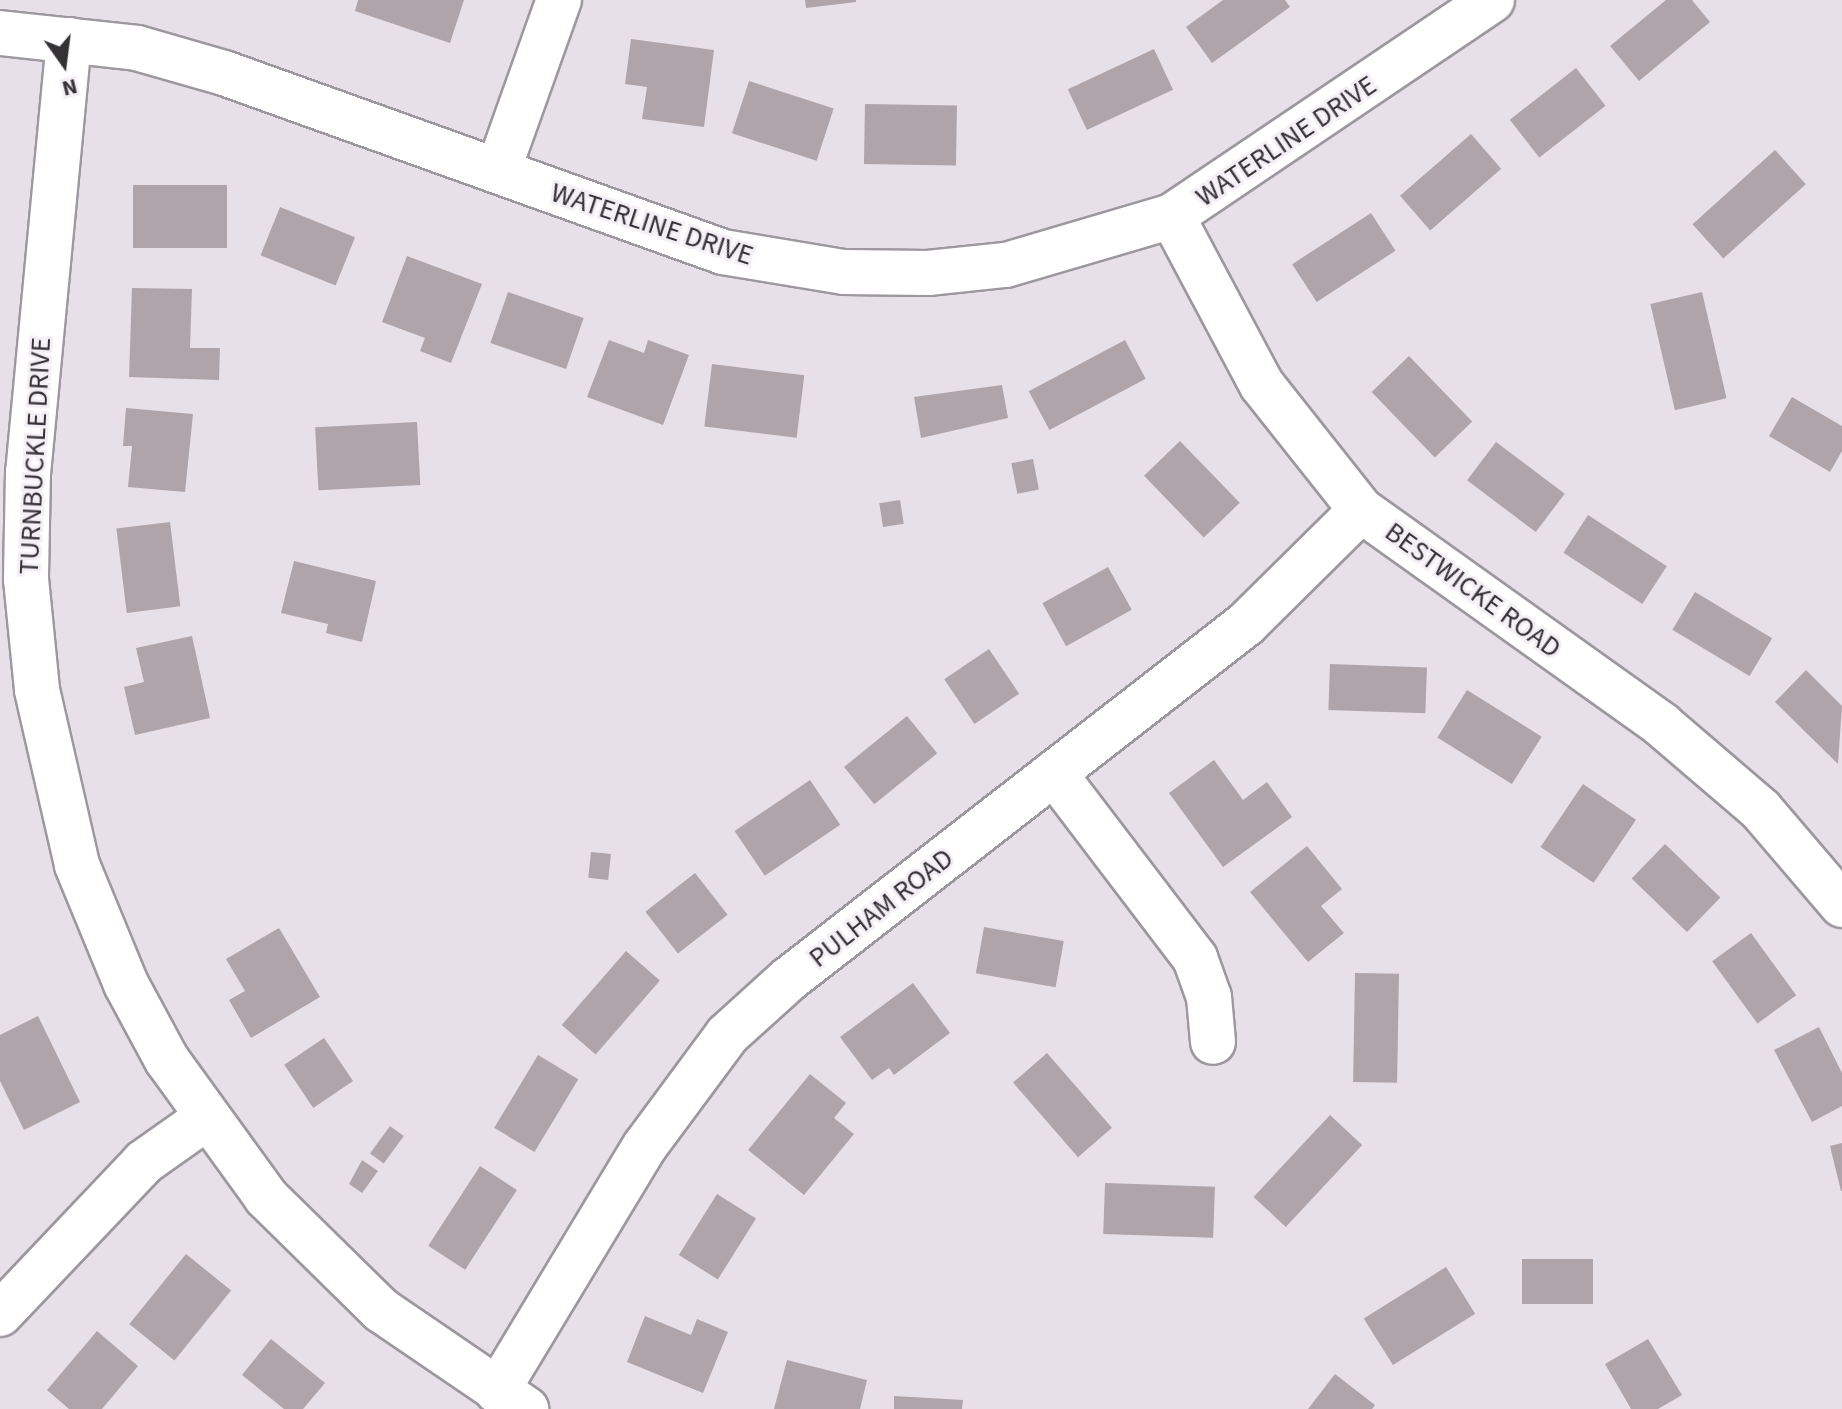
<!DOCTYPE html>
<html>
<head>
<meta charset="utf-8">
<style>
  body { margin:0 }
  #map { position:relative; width:1842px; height:1409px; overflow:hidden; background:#e7e0e9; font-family:"Source Sans 3",sans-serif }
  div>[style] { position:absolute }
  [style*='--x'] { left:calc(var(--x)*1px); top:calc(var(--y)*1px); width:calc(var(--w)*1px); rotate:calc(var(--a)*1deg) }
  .building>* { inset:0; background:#afa4a9; transform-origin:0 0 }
  .roads { filter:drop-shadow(2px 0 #9d979f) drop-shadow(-2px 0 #9d979f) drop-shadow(0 2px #9d979f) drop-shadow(0 -2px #9d979f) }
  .minor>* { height:44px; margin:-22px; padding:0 22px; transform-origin:22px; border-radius:22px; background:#fff }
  span { translate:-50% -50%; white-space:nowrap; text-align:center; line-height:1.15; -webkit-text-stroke:6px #f4eef6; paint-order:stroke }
  .street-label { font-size:28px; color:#343235 }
  .north { position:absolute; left:24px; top:24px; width:80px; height:80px; -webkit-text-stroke:6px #f4eef6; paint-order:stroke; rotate:166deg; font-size:22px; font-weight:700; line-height:32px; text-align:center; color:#343235 }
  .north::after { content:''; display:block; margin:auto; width:28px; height:36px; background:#343235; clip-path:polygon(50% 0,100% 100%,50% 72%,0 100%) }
</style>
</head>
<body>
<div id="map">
  <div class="building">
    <i style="clip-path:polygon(358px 0,464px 0,450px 43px,355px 11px)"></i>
    <i style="clip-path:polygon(805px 0,856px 0,856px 2px,806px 8px)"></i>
    <i style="clip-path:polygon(1223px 0,1285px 0,1290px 7px,1212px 63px,1186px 27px)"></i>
    <i style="clip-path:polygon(1666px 0,1692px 0,1710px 22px,1639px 81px,1610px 46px)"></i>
    <i style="clip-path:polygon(631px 39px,714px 50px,704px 127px,642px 119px,647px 87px,625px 84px)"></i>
    <i style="left:1154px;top:49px;width:45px;height:95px;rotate:65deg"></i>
    <i style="left:1576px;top:68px;width:48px;height:84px;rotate:52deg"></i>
    <i style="left:749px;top:81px;width:89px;height:55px;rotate:18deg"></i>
    <i style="left:865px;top:104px;width:92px;height:60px;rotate:1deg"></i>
    <i style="left:1471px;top:134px;width:46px;height:94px;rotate:49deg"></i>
    <i style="left:1775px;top:150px;width:46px;height:111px;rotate:48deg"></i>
    <i style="left:227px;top:185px;width:63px;height:94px;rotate:90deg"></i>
    <i style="left:280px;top:207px;width:81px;height:52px;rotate:22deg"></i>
    <i style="left:1371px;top:213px;width:45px;height:94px;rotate:57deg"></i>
    <i style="clip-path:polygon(407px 256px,482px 284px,451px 363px,420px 351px,425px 338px,382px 322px)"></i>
    <i style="clip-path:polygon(132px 288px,192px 289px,190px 348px,220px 348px,219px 380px,129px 377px)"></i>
    <i style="left:508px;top:292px;width:80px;height:54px;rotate:19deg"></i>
    <i style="left:1702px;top:292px;width:109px;height:53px;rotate:77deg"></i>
    <i style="clip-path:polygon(609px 340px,644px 353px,648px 340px,689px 355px,663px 425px,587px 397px)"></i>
    <i style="left:1125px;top:340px;width:44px;height:109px;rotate:62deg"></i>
    <i style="left:1409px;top:356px;width:91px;height:52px;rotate:46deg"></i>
    <i style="left:712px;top:364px;width:93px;height:63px;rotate:7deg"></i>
    <i style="clip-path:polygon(1002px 385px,1008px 418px,921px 438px,914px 397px)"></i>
    <i style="clip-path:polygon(1792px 397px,1842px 426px,1842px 451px,1830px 472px,1769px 436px)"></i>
    <i style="clip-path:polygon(126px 408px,193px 414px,185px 492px,128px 487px,132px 446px,123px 446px)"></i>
    <i style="left:417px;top:422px;width:63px;height:102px;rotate:87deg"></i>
    <i style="left:1180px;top:441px;width:86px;height:50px;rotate:46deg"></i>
    <i style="left:1496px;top:442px;width:86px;height:48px;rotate:37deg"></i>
    <i style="left:1033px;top:459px;width:31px;height:22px;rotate:79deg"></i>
    <i style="left:900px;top:500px;width:24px;height:21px;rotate:81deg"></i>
    <i style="left:1588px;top:515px;width:94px;height:45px;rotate:33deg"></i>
    <i style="left:170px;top:522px;width:85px;height:54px;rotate:83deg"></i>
    <i style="clip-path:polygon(294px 561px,376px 581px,362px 642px,326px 633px,328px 624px,281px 613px)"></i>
    <i style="left:1108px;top:567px;width:49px;height:75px;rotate:61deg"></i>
    <i style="left:1695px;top:592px;width:90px;height:44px;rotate:31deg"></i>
    <i style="clip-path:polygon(192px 636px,210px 718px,135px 735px,124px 687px,144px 682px,136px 648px)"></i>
    <i style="left:989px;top:649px;width:54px;height:54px;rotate:56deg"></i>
    <i style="left:1330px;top:664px;width:97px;height:46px;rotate:2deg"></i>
    <i style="clip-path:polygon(1806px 670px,1842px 706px,1838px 764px,1775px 702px)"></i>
    <i style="left:1467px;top:690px;width:88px;height:56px;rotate:32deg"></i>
    <i style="left:907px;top:716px;width:48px;height:81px;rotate:51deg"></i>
    <i style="clip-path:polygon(1214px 760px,1243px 800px,1267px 782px,1292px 817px,1223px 867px,1169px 793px)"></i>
    <i style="left:810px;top:780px;width:54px;height:91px;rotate:56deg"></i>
    <i style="left:1583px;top:784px;width:64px;height:76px;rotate:34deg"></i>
    <i style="left:1665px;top:844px;width:77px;height:48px;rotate:44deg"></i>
    <i style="clip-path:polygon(1307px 846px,1342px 889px,1321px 906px,1344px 933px,1308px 962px,1250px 892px)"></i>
    <i style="left:591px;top:852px;width:20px;height:26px;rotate:6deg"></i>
    <i style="left:695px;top:873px;width:53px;height:63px;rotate:52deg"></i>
    <i style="left:984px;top:927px;width:81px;height:47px;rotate:10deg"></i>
    <i style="clip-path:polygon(279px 928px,320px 997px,251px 1038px,229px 1000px,245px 991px,226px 959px)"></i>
    <i style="left:1751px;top:933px;width:77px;height:48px;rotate:54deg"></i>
    <i style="left:626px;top:951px;width:45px;height:98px;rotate:41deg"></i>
    <i style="left:1355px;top:973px;width:44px;height:109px;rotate:1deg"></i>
    <i style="clip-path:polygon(913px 983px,950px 1033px,894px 1075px,889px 1068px,872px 1080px,840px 1037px)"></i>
    <i style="clip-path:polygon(38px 1016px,80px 1102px,24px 1130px,0 1081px,0 1035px)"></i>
    <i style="clip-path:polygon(1819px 1027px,1842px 1073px,1842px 1106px,1812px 1122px,1774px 1050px)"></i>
    <i style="left:324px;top:1038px;width:52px;height:48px;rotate:56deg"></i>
    <i style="left:1047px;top:1053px;width:99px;height:45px;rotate:49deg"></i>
    <i style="left:538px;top:1055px;width:47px;height:85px;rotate:31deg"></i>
    <i style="clip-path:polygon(810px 1074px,846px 1103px,834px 1118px,854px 1134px,804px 1195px,748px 1150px)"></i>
    <i style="left:1330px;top:1115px;width:44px;height:112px;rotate:43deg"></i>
    <i style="left:390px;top:1126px;width:17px;height:34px;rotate:36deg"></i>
    <i style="clip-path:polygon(1842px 1143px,1842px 1191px,1841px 1191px,1830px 1146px)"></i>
    <i style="clip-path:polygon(362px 1160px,378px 1171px,362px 1193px,349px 1184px)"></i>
    <i style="left:480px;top:1166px;width:44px;height:95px;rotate:33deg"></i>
    <i style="left:1105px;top:1183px;width:110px;height:51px;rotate:2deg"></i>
    <i style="left:717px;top:1194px;width:46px;height:72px;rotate:32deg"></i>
    <i style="left:186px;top:1254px;width:58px;height:90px;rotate:39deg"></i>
    <i style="left:1522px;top:1259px;width:71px;height:45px"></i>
    <i style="left:1446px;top:1267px;width:55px;height:97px;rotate:58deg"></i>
    <i style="clip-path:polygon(645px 1316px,691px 1335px,697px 1319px,728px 1332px,703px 1393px,627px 1362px)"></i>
    <i style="clip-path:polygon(97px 1331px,138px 1366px,102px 1409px,69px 1409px,47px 1390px)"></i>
    <i style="clip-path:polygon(271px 1339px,325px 1383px,303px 1409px,284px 1409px,242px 1375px)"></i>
    <i style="clip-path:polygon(1648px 1339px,1682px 1395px,1658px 1409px,1631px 1409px,1605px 1364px)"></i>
    <i style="clip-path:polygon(787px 1360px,867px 1380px,860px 1409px,774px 1409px)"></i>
    <i style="clip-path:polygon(1335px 1374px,1375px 1405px,1372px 1409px,1308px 1409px)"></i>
    <i style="clip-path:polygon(894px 1396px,963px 1400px,962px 1409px,894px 1409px)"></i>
  </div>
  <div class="roads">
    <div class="minor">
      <i style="--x:0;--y:33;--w:138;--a:6.2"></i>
      <i style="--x:137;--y:48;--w:91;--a:16"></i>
      <i style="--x:224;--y:73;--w:530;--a:19.73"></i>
      <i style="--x:723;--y:252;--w:123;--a:9.4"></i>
      <i style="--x:844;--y:272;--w:84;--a:0.7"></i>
      <i style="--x:928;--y:273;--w:78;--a:-5.9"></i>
      <i style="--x:1006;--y:265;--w:173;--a:-16.4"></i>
      <i style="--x:1172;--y:216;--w:386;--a:-34"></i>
      <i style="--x:69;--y:40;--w:434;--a:95.4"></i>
      <i style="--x:28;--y:472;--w:107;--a:91.1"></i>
      <i style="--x:26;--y:579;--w:112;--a:84.3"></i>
      <i style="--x:37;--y:690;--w:180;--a:77.1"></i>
      <i style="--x:77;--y:865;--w:129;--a:67.6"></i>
      <i style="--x:126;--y:984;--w:86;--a:61.7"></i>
      <i style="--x:167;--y:1060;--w:169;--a:54.1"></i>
      <i style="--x:266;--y:1197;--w:161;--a:44.5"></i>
      <i style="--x:381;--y:1310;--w:176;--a:34.3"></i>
      <i style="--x:498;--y:171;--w:182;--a:-70.4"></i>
      <i style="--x:1172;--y:216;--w:191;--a:62"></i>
      <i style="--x:1262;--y:385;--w:159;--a:51.6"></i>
      <i style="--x:1361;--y:510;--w:370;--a:35.5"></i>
      <i style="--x:1662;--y:725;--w:130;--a:40.6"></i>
      <i style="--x:1761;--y:810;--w:125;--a:49.5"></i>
      <i style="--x:1054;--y:773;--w:233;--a:52.7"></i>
      <i style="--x:1195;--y:958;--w:41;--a:70.3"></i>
      <i style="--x:1209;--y:997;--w:45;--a:84.9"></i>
      <i style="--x:0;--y:1314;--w:209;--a:-46.5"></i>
      <i style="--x:144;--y:1162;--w:75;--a:-35.2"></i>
      <i style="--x:497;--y:1391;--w:286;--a:-58.9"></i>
      <i style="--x:645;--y:1146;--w:138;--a:-53.5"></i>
      <i style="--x:727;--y:1035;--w:84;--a:-42.1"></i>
      <i style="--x:789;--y:979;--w:579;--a:-37.84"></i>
      <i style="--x:1246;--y:624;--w:162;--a:-44.7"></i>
    </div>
  </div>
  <div class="street-label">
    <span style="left:1286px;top:141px;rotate:-34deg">WATERLINE DRIVE</span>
    <span style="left:652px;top:224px;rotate:18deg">WATERLINE DRIVE</span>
    <span style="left:35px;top:456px;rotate:-87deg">TURNBUCKLE DRIVE</span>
    <span style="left:1473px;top:590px;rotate:36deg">BESTWICKE ROAD</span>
    <span style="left:881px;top:908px;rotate:-38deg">PULHAM ROAD</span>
  </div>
  <div class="north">N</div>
</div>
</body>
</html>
